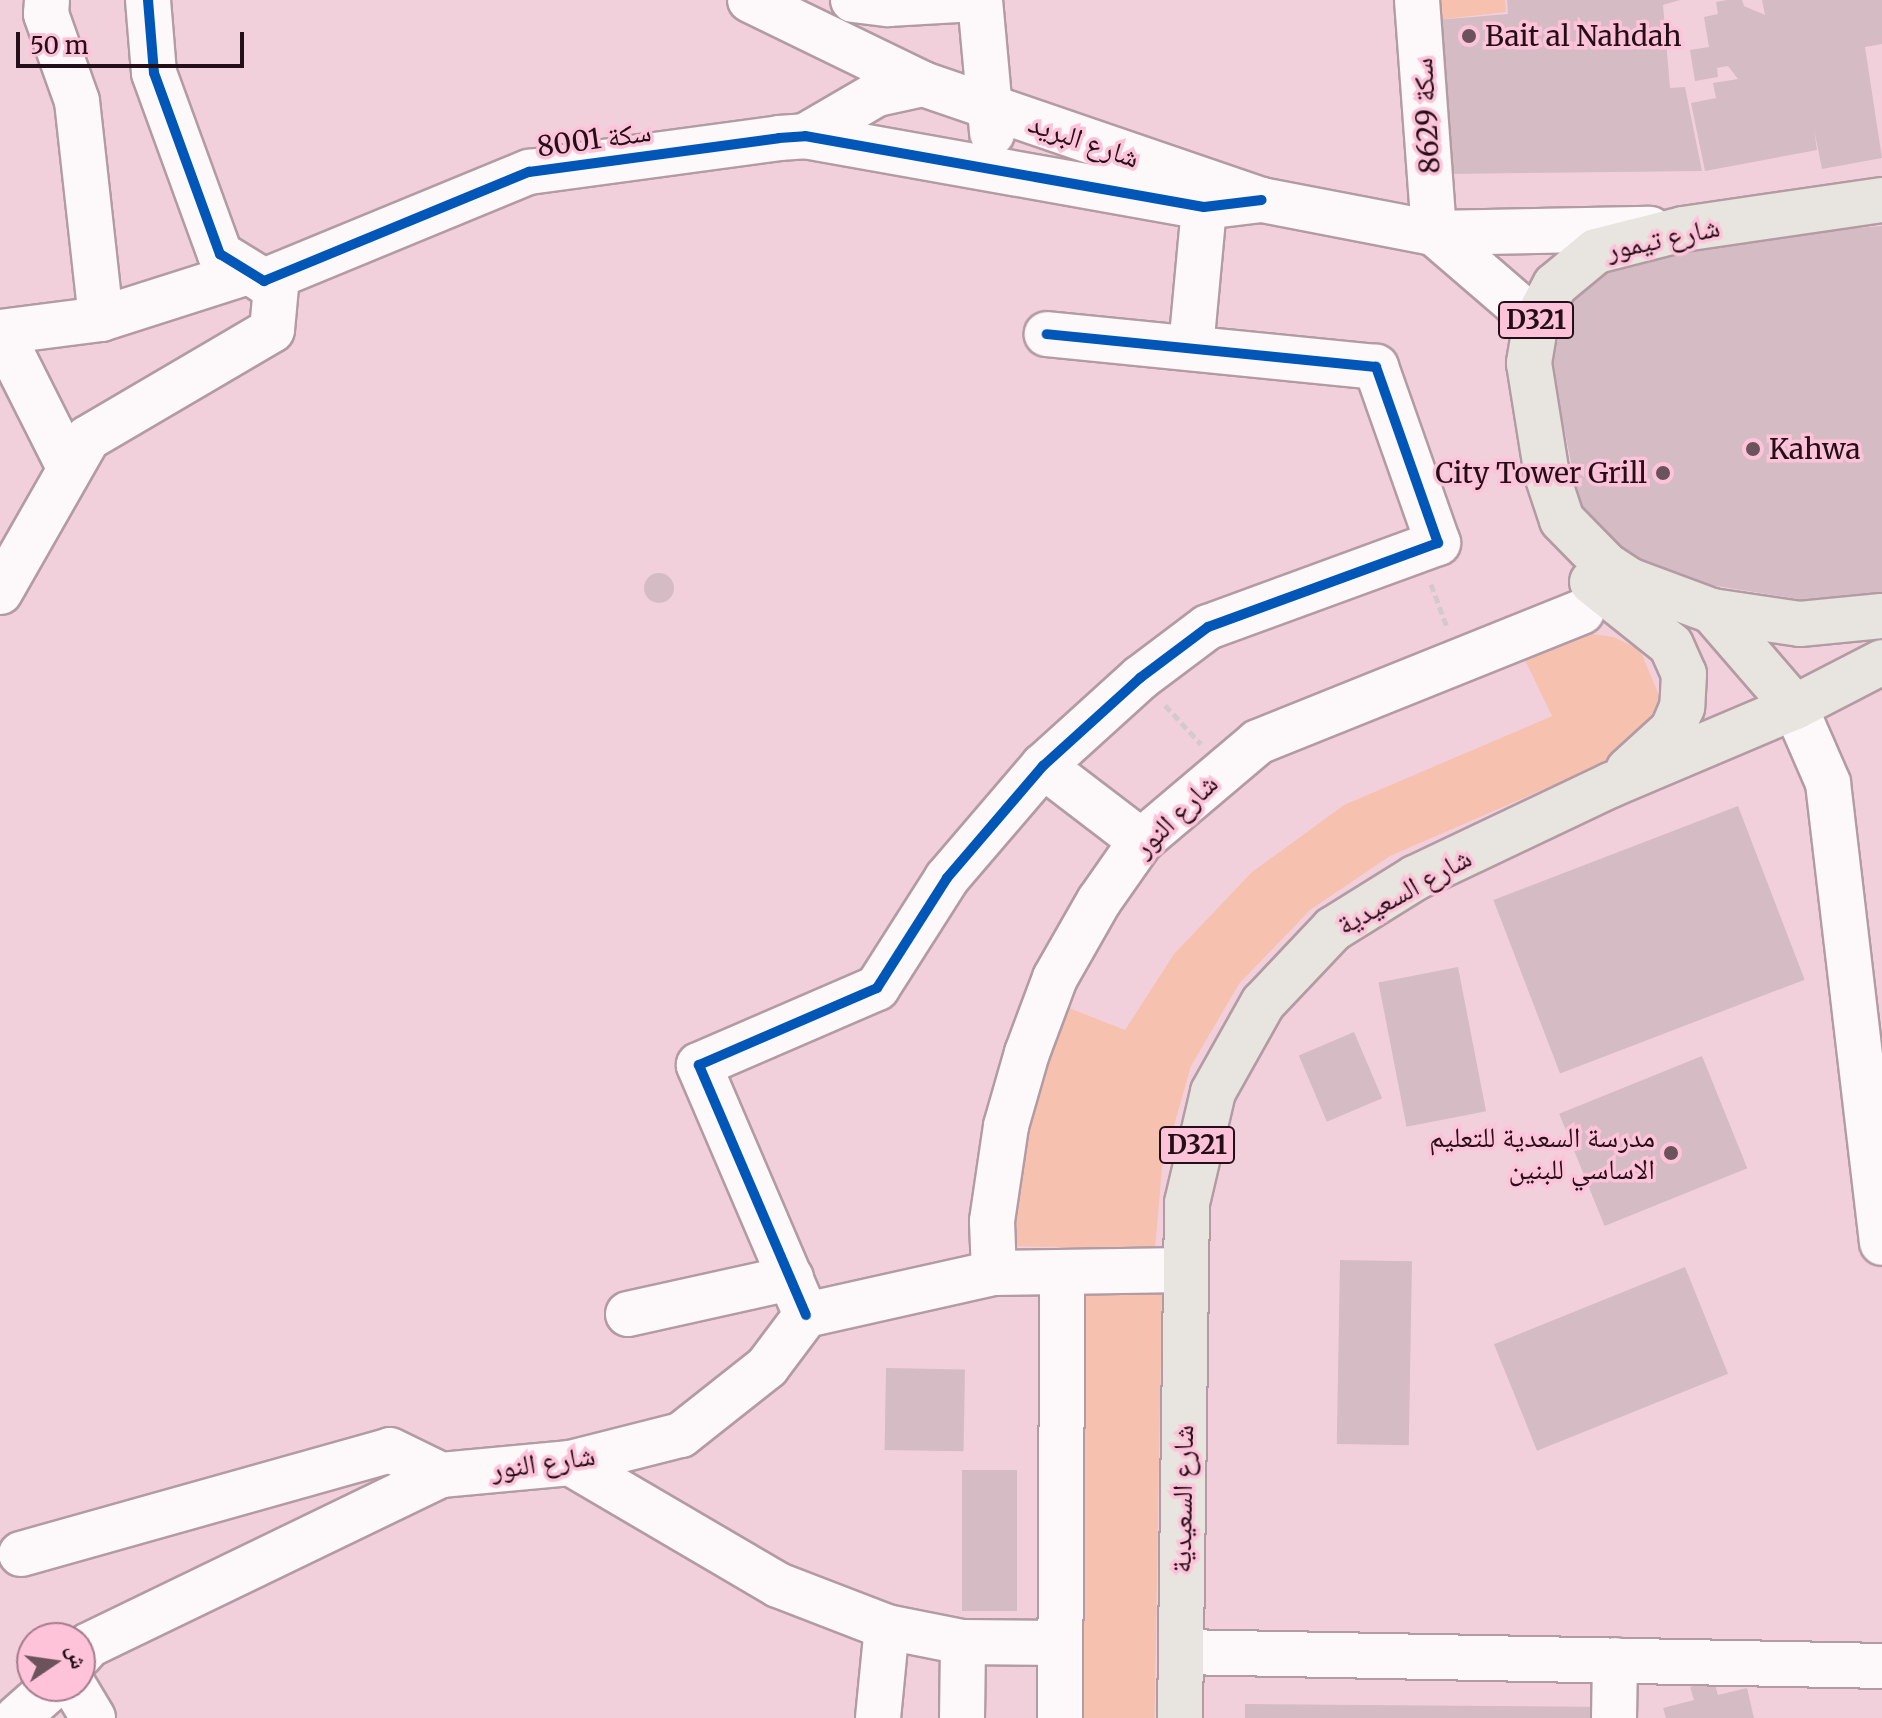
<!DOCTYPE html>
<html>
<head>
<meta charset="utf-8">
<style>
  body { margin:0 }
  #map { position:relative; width:1882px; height:1718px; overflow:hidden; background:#f1d0dc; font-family:Merriweather,"Noto Naskh Arabic",serif }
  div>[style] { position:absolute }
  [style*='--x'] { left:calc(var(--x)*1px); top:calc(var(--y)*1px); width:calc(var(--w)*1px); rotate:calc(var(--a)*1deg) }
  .green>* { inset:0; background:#f6c2af; transform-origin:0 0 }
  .building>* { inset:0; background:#d4bbc4; transform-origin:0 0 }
  .round { border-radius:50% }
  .path>* { height:5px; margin-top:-2.5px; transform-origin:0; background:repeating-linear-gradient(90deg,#d4cace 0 8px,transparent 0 12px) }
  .roads { filter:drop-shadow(2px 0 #b39ba4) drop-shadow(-2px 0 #b39ba4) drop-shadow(0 2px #b39ba4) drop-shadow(0 -2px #b39ba4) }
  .minor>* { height:44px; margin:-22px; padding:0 22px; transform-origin:22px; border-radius:22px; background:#fdf8fa }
  .major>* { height:44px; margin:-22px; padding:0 22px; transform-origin:22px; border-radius:22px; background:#e8e4df }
  .cycleway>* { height:10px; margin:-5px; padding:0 5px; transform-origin:5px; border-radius:5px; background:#0057b8 }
  .dots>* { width:22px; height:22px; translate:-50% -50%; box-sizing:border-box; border:4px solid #fec3d9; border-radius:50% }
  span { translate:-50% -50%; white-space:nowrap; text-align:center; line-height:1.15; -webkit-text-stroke:7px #fec3d9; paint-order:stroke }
  .shield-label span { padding:2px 6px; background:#fec3d9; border:2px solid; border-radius:6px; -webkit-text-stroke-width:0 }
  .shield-label { font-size:26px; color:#230f17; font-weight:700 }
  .poi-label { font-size:28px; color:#230f17 }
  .left { translate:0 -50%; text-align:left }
  .right { translate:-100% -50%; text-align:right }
  .street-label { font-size:28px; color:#230f17 }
  .north { position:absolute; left:16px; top:1622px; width:80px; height:80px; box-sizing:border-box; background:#fec3d9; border:2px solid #a67b8b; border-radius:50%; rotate:77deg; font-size:22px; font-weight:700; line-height:32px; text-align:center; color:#230f17 }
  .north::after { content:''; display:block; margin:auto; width:28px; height:36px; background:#6b535c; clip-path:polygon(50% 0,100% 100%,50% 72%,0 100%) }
  .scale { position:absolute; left:16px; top:32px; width:228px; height:36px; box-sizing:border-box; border:4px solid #230f17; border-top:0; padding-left:10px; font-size:24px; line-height:28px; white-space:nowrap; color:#230f17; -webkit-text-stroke:6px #fec3d9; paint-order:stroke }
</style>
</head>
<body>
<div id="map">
  <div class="green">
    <i style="clip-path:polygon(1435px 0,1505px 0,1506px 12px,1436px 20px)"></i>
    <i style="clip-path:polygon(1585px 633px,1614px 637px,1640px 650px,1660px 697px,1651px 726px,1604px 763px,1390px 856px,1310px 910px,1239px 984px,1191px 1066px,1162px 1168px,1155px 1250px,1010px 1246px,1025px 1146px,1048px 1059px,1069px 1008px,1125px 1030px,1174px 954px,1252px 872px,1344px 805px,1552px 716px,1525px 660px)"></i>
    <i style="left:1066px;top:1292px;width:96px;height:426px;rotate:1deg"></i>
  </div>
  <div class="building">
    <i style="clip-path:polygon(1507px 0,1680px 0,1663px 5px,1670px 88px,1685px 87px,1702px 171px,1449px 174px,1436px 20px,1508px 14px)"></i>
    <i style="clip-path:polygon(1727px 0,1742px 0,1744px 6px,1765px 15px,1762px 0,1882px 0,1882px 44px,1865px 47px,1882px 158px,1822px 169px,1814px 129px,1817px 150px,1705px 171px,1691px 103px,1716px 98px,1713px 83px,1738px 79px,1728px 66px,1717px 68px,1718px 77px,1695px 81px,1690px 50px,1709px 47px,1704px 17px,1718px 14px,1716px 2px)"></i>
    <i style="clip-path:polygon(1882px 226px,1882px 599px,1877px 603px,1810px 601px,1661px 577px,1584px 527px,1549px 353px,1566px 329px,1571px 298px,1589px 272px,1658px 243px)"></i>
    <i class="round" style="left:644px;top:573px;width:30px;height:30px"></i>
    <i style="left:1738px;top:806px;width:186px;height:262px;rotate:69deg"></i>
    <i style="left:1458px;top:967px;width:147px;height:81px;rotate:79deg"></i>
    <i style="left:1354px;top:1032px;width:72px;height:60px;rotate:67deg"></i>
    <i style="left:1702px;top:1056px;width:121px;height:154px;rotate:68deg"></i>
    <i style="left:1340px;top:1260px;width:72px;height:184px;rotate:1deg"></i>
    <i style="left:1685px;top:1267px;width:115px;height:206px;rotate:68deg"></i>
    <i style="left:886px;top:1368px;width:79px;height:82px;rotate:1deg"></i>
    <i style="left:962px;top:1470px;width:55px;height:141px"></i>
    <i style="clip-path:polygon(1714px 1681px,1718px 1695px,1747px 1688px,1754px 1718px,1666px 1718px,1663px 1708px,1694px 1700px,1690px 1687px)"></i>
    <i style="clip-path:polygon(1245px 1704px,1610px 1707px,1610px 1718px,1245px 1718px)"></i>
  </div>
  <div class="path">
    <i style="--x:1431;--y:584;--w:46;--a:69.6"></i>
    <i style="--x:1165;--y:705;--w:53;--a:47.3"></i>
  </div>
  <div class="roads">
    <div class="minor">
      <i style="--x:47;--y:0;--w:14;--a:94"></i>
      <i style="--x:46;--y:14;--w:92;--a:70.4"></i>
      <i style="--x:77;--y:101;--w:219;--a:83.7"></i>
      <i style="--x:148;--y:0;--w:73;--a:85.3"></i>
      <i style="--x:154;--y:73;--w:193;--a:70"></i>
      <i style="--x:220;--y:254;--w:52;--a:31.5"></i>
      <i style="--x:264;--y:281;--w:287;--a:-22.4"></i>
      <i style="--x:529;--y:172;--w:252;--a:-7.7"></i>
      <i style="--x:779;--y:138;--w:26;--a:-4"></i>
      <i style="--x:805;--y:136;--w:405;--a:10.1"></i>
      <i style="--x:1204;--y:207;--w:58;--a:-6.9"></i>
      <i style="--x:750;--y:0;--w:192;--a:25.9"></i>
      <i style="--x:923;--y:84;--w:358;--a:18.9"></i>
      <i style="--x:1262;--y:200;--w:175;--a:10.9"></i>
      <i style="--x:1434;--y:233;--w:216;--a:-1.1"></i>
      <i style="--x:853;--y:0;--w:35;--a:7"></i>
      <i style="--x:888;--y:4;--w:70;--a:-3.3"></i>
      <i style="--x:980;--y:0;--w:134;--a:84.8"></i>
      <i style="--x:1417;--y:0;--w:234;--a:85.8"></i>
      <i style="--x:805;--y:136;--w:83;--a:-30.3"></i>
      <i style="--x:877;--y:94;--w:47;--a:-12.3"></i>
      <i style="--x:1434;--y:233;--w:135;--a:40.8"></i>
      <i style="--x:0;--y:332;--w:102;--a:-7.3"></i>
      <i style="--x:101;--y:319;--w:151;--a:-17.7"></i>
      <i style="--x:1;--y:332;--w:151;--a:63.3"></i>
      <i style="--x:1191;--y:348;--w:142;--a:-84.7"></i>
      <i style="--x:0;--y:592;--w:177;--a:-60.3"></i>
      <i style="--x:88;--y:438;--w:213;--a:-30.4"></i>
      <i style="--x:272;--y:330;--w:54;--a:-84.7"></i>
      <i style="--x:1795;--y:707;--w:83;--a:66.5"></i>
      <i style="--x:1828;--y:783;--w:463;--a:83.3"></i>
      <i style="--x:1043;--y:766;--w:123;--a:37.4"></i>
      <i style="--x:994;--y:1273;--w:52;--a:-92.2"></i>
      <i style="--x:992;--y:1221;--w:96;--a:-81.6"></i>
      <i style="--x:1006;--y:1126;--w:76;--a:-74"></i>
      <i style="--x:1027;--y:1053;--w:80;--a:-69.5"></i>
      <i style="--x:1055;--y:978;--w:89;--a:-60.3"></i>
      <i style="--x:1099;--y:901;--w:73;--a:-55"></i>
      <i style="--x:1141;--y:841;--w:153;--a:-40.2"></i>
      <i style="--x:1258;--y:742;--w:349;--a:-21.9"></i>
      <i style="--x:628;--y:1314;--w:167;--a:-12.5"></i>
      <i style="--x:806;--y:1315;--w:272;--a:-113.2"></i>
      <i style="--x:699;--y:1065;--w:194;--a:-23.4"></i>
      <i style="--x:877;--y:988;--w:130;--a:-57.5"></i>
      <i style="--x:947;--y:878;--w:148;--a:-49.4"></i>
      <i style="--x:1043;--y:766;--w:131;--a:-42.2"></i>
      <i style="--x:1140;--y:678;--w:85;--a:-36.9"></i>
      <i style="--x:1208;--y:627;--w:245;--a:-20.1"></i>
      <i style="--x:1438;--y:543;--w:187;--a:-109.4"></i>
      <i style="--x:1376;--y:367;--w:331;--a:-174.3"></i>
      <i style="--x:570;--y:1463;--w:241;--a:30.4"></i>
      <i style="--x:778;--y:1585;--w:117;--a:21.1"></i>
      <i style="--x:887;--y:1627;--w:77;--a:11.2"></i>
      <i style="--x:963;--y:1642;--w:97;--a:0.6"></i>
      <i style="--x:21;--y:1554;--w:383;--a:-15.7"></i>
      <i style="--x:390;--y:1450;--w:57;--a:26.1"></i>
      <i style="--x:1181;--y:1652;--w:701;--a:1.14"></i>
      <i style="--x:80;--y:1655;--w:13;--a:-48"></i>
      <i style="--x:89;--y:1645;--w:391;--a:-25.8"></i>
      <i style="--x:441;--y:1475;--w:130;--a:-5.3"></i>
      <i style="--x:570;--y:1463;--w:114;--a:-14.2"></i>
      <i style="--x:681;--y:1435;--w:110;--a:-38.3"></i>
      <i style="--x:767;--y:1367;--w:65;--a:-53.1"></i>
      <i style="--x:806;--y:1315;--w:193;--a:-12.6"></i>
      <i style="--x:994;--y:1273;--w:191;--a:-0.9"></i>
      <i style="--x:74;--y:1686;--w:37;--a:59"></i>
      <i style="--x:17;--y:1718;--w:48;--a:-41.6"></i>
      <i style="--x:878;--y:1718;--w:91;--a:-84.4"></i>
      <i style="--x:962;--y:1718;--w:76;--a:-89.2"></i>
      <i style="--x:1060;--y:1718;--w:446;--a:-89.7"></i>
      <i style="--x:1614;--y:1718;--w:58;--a:-89"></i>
    </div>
    <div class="major">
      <i style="--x:1882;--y:200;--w:201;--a:171.7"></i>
      <i style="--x:1683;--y:229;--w:90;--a:165.8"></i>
      <i style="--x:1596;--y:251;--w:53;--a:140.3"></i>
      <i style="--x:1555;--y:285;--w:41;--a:117.8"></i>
      <i style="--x:1536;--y:321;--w:43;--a:99.5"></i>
      <i style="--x:1529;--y:363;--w:113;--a:80.9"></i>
      <i style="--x:1547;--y:475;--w:47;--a:71.6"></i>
      <i style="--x:1562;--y:520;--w:63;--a:45.6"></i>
      <i style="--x:1606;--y:565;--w:30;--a:33"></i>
      <i style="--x:1631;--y:581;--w:86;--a:20.3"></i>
      <i style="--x:1712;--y:611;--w:89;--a:8.4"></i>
      <i style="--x:1800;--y:624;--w:82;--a:-5.6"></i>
      <i style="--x:1592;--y:582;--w:101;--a:38.6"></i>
      <i style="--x:1671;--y:645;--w:32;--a:66"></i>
      <i style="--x:1684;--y:674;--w:33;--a:93"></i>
      <i style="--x:1682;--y:707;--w:25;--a:113"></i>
      <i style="--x:1672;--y:730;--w:59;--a:137.7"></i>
      <i style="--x:1712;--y:611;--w:127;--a:49.2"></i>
      <i style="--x:1180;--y:1718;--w:515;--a:-89.22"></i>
      <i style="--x:1187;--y:1203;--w:114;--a:-76.8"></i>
      <i style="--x:1213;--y:1092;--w:102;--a:-60.7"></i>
      <i style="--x:1263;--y:1003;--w:102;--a:-46.6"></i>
      <i style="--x:1333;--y:929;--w:97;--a:-31.9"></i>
      <i style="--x:1415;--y:878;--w:217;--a:-25.4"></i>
      <i style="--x:1611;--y:785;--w:200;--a:-23"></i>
      <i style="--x:1795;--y:707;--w:98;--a:-27.3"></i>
    </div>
  </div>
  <div class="cycleway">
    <i style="--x:148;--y:0;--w:73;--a:85.3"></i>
    <i style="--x:154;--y:73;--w:193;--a:70"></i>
    <i style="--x:220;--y:254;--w:52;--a:31.5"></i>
    <i style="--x:264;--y:281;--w:287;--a:-22.4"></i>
    <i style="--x:529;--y:172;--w:252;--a:-7.7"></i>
    <i style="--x:779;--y:138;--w:26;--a:-4"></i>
    <i style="--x:805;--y:136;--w:405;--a:10.1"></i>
    <i style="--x:1204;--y:207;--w:58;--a:-6.9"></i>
    <i style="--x:806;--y:1315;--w:272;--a:-113.2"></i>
    <i style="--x:699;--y:1065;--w:194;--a:-23.4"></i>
    <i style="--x:877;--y:988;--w:130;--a:-57.5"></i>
    <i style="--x:947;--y:878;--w:148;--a:-49.4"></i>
    <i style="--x:1043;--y:766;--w:131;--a:-42.2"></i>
    <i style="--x:1140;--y:678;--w:85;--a:-36.9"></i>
    <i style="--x:1208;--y:627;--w:245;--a:-20.1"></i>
    <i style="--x:1438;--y:543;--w:187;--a:-109.4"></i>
    <i style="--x:1376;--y:367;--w:331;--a:-174.3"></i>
  </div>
  <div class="dots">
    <i style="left:1469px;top:36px;background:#6b535c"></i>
    <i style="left:1753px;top:449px;background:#6b535c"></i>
    <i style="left:1663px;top:473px;background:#6b535c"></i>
    <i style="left:1671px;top:1153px;background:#6b535c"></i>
  </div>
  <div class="shield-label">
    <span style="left:1536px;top:320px">D321</span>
    <span style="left:1197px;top:1145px">D321</span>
  </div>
  <div class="poi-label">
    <span class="left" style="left:1485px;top:36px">Bait al Nahdah</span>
    <span class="left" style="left:1769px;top:449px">Kahwa</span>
    <span class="right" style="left:1647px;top:473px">City Tower Grill</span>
    <span class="right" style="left:1655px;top:1153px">مدرسة السعدية للتعليم<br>الاساسي للبنين</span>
  </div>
  <div class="street-label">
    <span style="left:1426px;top:116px;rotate:-94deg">سكة 8629</span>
    <span style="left:594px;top:139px;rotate:-8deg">سكة 8001</span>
    <span style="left:1084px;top:140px;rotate:19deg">شارع البريد</span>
    <span style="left:1663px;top:238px;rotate:-12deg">شارع تيمور</span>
    <span style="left:1175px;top:815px;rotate:-44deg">شارع النور</span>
    <span style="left:1404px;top:891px;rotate:-29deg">شارع السعيدية</span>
    <span style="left:543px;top:1462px;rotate:-8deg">شارع النور</span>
    <span style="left:1182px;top:1499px;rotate:-89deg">شارع السعيدية</span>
  </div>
  <div class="north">ش</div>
  <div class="scale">50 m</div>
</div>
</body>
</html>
